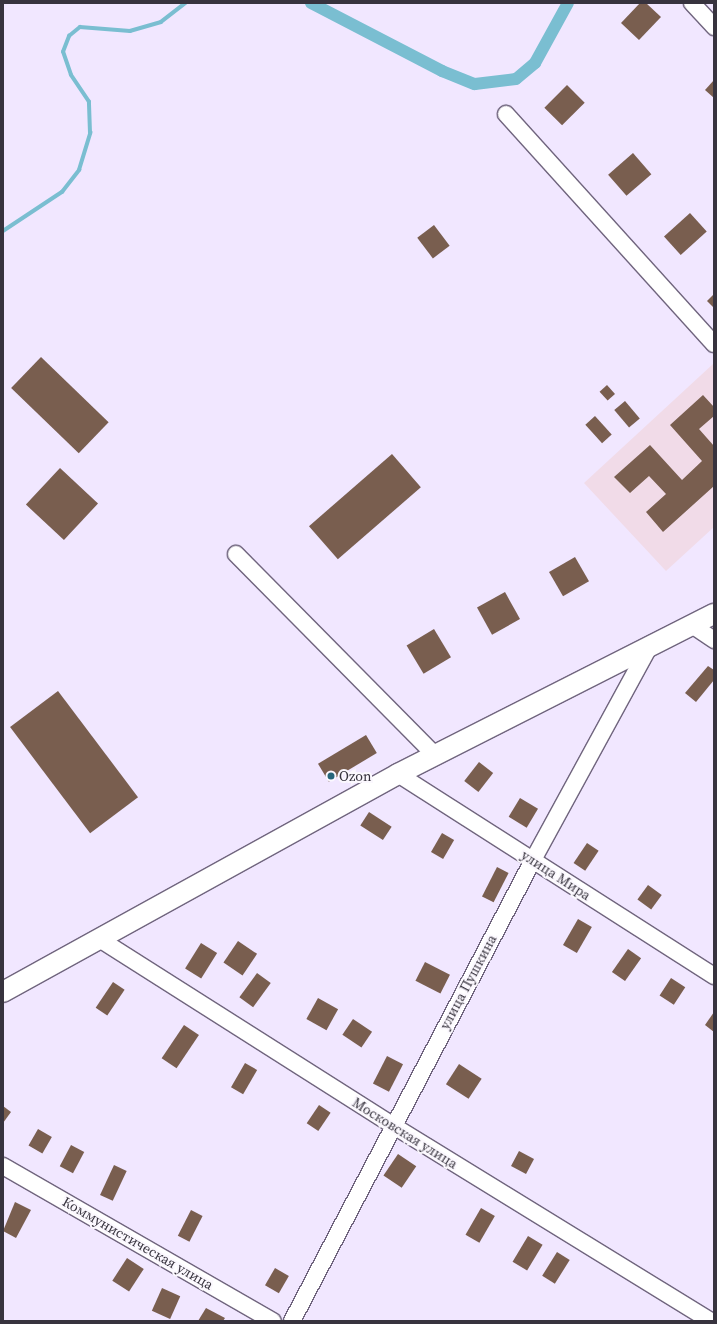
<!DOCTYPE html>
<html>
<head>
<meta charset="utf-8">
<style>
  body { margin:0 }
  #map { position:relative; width:717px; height:1324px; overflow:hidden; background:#f1e7ff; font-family:"Source Serif 4",serif }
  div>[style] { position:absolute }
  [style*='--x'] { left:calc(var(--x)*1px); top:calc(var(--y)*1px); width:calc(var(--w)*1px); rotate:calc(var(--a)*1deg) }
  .education>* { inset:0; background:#f1dbe8 }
  .stream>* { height:3.5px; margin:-1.75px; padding:0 1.75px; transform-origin:1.75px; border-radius:1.75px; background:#7abed1 }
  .canal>* { height:12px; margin:-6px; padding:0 6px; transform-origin:6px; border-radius:6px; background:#7abed1 }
  .building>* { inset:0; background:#795e4f; transform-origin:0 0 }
  .roads { filter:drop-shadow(1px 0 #70657e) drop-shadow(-1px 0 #70657e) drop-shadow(0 1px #70657e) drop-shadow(0 -1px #70657e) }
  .minor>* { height:16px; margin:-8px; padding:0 8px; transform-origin:8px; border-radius:8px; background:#fff }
  .major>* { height:20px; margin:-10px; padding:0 10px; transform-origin:10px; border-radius:10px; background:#fff }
  .dots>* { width:11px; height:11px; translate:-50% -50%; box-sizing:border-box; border:2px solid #fbf8fe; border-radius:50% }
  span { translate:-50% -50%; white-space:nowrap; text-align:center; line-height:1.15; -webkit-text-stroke:4px #fbf8fe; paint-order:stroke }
  .poi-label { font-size:14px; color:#37333e }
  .left { translate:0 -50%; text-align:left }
  .street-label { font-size:14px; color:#37333e }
  .frame { position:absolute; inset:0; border:4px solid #37333e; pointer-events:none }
</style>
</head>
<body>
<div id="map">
  <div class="education">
    <i style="clip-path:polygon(713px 364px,714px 527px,666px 571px,584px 483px)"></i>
  </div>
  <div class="stream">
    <i style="--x:3;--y:231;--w:71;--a:-33.5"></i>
    <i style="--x:62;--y:192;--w:28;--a:-52"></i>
    <i style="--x:79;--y:170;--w:39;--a:-73"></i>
    <i style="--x:90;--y:133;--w:31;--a:-92"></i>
    <i style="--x:89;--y:102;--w:32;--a:-124"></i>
    <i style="--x:71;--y:75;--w:24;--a:-109"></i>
    <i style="--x:63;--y:52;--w:17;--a:-69"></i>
    <i style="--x:69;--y:36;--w:14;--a:-39"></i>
    <i style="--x:80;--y:27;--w:50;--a:4.6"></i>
    <i style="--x:130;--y:31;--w:32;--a:-16"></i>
    <i style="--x:161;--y:22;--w:31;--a:-38"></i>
  </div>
  <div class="canal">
    <i style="--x:311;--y:3;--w:148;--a:27.4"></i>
    <i style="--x:442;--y:71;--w:35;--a:22"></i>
    <i style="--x:475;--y:84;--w:41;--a:-7"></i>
    <i style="--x:516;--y:79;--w:25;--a:-40"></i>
    <i style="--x:535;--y:63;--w:68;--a:-61.2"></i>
  </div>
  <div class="building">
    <i style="clip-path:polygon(640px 3px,646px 3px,661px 17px,639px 40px,621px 23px)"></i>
    <i style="clip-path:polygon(714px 80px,714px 98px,705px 90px)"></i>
    <i style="left:567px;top:85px;width:25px;height:32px;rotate:45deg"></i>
    <i style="left:633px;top:153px;width:28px;height:33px;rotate:49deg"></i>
    <i style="left:690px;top:213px;width:25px;height:35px;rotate:48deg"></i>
    <i style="left:434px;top:225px;width:26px;height:21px;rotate:53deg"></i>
    <i style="clip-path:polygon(714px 294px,714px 308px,707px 301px)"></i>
    <i style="left:41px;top:357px;width:94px;height:43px;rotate:44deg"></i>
    <i style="left:607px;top:385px;width:12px;height:10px;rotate:48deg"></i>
    <i style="clip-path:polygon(703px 395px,714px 407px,714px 416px,699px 429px,714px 446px,714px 486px,663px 532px,646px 512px,666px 494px,649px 476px,630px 493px,614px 477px,650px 445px,682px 480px,702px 461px,670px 425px)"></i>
    <i style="left:625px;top:401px;width:23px;height:14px;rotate:50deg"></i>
    <i style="left:595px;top:416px;width:25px;height:13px;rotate:48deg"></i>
    <i style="left:392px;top:454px;width:44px;height:110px;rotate:49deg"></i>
    <i style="left:60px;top:468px;width:52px;height:50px;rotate:43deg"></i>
    <i style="left:575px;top:557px;width:28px;height:30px;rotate:60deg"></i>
    <i style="left:505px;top:592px;width:31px;height:32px;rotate:61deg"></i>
    <i style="left:434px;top:629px;width:33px;height:32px;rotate:59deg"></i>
    <i style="clip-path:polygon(708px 666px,714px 670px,714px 680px,696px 702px,685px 693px)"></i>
    <i style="left:58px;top:691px;width:133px;height:60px;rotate:53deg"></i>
    <i style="left:366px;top:735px;width:21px;height:56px;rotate:59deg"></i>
    <i style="left:479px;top:762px;width:18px;height:24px;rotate:38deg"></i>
    <i style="left:520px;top:798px;width:21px;height:22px;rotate:31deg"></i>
    <i style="left:369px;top:812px;width:27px;height:16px;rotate:33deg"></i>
    <i style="left:442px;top:833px;width:14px;height:22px;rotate:30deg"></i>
    <i style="left:587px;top:843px;width:14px;height:24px;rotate:34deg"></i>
    <i style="left:497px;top:867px;width:13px;height:33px;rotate:27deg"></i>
    <i style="left:648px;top:885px;width:17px;height:18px;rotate:36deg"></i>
    <i style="left:578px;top:919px;width:16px;height:30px;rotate:30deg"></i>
    <i style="left:238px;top:941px;width:23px;height:26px;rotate:34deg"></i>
    <i style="left:201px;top:943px;width:19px;height:30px;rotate:32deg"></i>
    <i style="left:628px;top:949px;width:16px;height:28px;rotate:35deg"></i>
    <i style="left:425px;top:962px;width:28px;height:21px;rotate:27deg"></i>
    <i style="left:257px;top:973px;width:17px;height:30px;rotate:36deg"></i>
    <i style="left:671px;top:978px;width:17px;height:21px;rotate:33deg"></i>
    <i style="left:113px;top:982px;width:14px;height:31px;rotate:34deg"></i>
    <i style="left:318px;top:998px;width:23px;height:24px;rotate:29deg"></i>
    <i style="clip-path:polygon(714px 1012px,714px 1032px,705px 1025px)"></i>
    <i style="left:353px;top:1019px;width:23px;height:19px;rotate:34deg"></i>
    <i style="left:184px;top:1025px;width:18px;height:40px;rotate:34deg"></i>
    <i style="left:387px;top:1056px;width:18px;height:31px;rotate:27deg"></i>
    <i style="left:245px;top:1063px;width:14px;height:28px;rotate:30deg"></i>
    <i style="left:459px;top:1064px;width:27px;height:24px;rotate:33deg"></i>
    <i style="left:319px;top:1105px;width:14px;height:22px;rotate:34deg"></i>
    <i style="clip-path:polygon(3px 1106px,11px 1112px,3px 1123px)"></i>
    <i style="left:38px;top:1129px;width:16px;height:19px;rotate:30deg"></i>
    <i style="left:71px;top:1145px;width:15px;height:24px;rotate:28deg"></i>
    <i style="left:519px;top:1151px;width:17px;height:17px;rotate:28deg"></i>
    <i style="left:398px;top:1154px;width:22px;height:26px;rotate:34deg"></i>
    <i style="left:114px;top:1165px;width:14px;height:33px;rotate:25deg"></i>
    <i style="clip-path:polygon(15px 1202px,31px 1210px,16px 1238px,3px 1231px)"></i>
    <i style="left:481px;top:1208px;width:16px;height:31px;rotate:30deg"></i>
    <i style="left:191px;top:1210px;width:13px;height:29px;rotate:27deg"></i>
    <i style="left:528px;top:1236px;width:17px;height:30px;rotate:31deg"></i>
    <i style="left:557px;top:1252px;width:15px;height:28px;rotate:32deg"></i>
    <i style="left:127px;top:1258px;width:20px;height:27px;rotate:33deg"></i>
    <i style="left:275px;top:1268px;width:16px;height:20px;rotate:30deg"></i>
    <i style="left:162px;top:1288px;width:20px;height:25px;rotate:24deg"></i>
    <i style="clip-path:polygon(206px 1308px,225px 1318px,223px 1321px,198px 1321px)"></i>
  </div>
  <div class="roads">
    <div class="minor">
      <i style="--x:692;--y:3;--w:33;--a:47"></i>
      <i style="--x:506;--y:114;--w:310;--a:47.9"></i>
      <i style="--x:236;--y:554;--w:283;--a:45.3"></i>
      <i style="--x:692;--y:625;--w:27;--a:34"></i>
      <i style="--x:398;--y:774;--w:375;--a:32.6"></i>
      <i style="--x:101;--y:940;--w:345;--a:32.4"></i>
      <i style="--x:392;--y:1125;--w:374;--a:31.6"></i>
      <i style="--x:3;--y:1166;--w:311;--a:29.9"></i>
      <i style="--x:292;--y:1321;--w:520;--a:-62.4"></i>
      <i style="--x:533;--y:860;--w:245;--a:-61.4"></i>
    </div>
    <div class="major">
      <i style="--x:3;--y:992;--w:451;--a:-28.9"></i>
      <i style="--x:398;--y:774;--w:354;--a:-26.9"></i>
    </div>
  </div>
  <div class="dots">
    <i style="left:331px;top:776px;background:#26667a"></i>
  </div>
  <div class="poi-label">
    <span class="left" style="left:339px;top:776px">Ozon</span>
  </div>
  <div class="street-label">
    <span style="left:556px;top:875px;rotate:33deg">улица Мира</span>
    <span style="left:468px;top:982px;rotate:-62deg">улица Пушкина</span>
    <span style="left:405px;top:1133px;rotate:32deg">Московская улица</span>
    <span style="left:138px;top:1243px;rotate:30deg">Коммунистическая улица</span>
  </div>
  <div class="frame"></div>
</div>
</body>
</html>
